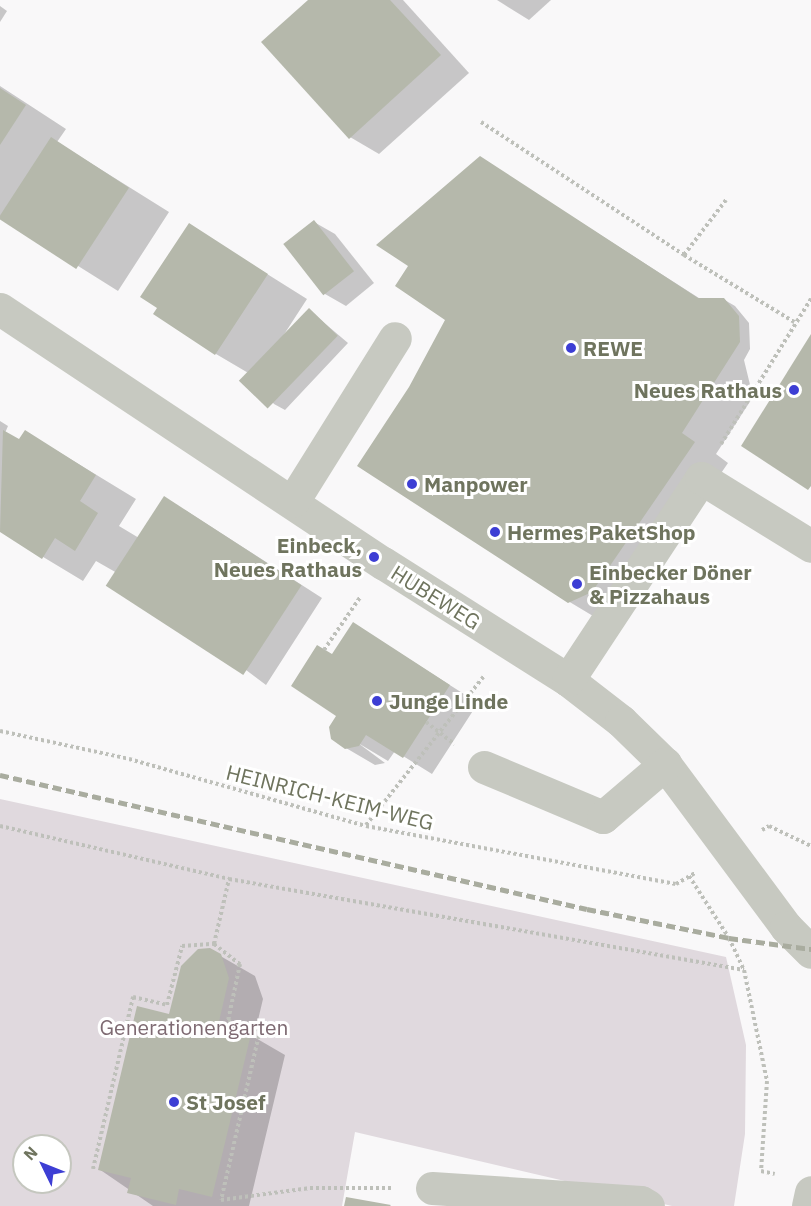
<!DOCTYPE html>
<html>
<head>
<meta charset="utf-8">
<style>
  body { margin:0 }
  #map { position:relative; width:811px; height:1206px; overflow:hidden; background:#f9f8f9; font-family:"IBM Plex Sans",sans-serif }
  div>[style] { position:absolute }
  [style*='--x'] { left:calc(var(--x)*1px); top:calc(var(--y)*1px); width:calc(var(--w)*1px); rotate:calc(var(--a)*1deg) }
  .green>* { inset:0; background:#e0d9de }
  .shadow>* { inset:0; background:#0003 }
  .building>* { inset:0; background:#b5b8ab; transform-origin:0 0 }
  .path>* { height:4px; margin-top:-2px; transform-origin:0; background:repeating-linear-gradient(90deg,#bec0ba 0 3px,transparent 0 6px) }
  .minor>* { height:33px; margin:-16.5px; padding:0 16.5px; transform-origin:16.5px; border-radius:16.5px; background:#c7c9c1 }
  .rail>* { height:4.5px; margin-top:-2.25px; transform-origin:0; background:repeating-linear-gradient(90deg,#a9ac9f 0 9px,transparent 0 13.5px) }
  .dots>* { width:16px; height:16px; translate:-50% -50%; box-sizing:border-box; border:3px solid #fff; border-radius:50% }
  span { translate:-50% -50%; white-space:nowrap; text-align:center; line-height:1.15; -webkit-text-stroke:6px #fff; paint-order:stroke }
  .poi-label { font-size:21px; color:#6f745e; font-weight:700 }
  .left { translate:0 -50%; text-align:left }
  .right { translate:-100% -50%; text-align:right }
  .street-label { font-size:21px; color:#6f745e }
  .park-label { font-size:21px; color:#7e6a72 }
  .north { position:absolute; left:12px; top:1134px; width:60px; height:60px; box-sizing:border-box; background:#fff; border:2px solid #c5c7bf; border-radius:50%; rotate:313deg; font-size:16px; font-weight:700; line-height:24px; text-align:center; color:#6f745e }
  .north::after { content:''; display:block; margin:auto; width:21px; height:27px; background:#3d3ed4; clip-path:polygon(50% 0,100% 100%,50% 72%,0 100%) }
</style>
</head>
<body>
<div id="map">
  <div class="green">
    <i style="clip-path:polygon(evenodd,0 799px,726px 957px,746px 1045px,745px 1134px,734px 1206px,672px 1206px,355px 1132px,342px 1206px,0 1206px,0 799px,24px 1146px,60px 1146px,60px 1182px,24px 1182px,24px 1146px)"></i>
  </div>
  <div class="shadow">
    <i style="clip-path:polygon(310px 0,403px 0,469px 73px,379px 154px,350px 137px)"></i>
    <i style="clip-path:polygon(497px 0,551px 0,529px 20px)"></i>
    <i style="clip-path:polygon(0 6px,7px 11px,0 22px)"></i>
    <i style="clip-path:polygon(0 86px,66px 129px,57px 142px,169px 212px,118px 291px,0 217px)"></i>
    <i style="clip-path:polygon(480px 158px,702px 300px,723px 299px,735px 306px,749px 323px,750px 349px,744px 360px,753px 397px,716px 454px,728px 463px,626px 612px,603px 622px,568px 601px,410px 387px,447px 319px)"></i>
    <i style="clip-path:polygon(314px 222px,335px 234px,374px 283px,346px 306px,325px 294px)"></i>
    <i style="clip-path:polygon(189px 225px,307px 299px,283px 336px,309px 310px,348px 343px,285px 410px,274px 404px,250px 374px,216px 354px)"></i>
    <i style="clip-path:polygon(0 421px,8px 426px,5px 433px,19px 441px,26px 432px,136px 499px,119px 526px,139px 538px,185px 510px,322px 598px,266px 685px,117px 573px,96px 561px,83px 581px,0 531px)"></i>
    <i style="clip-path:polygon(354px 624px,478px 703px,432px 774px,395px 751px,388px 761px,358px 743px,385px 763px,375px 765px,346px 748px,338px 715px,333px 656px)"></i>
    <i style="clip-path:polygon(210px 950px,255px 976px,263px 999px,254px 1037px,285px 1055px,249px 1206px,153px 1206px,99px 1169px,171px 1016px)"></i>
  </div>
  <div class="building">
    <i style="clip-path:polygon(308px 0,390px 0,441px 55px,349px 139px,261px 42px)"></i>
    <i style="clip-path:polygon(0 88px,26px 105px,0 145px)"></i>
    <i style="left:51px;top:137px;width:93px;height:97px;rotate:33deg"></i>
    <i style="clip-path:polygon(480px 156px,698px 298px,724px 298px,739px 316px,740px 342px,682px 433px,695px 442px,592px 592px,568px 603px,357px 466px,409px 387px,445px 320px,395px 286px,408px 266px,376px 245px)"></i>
    <i style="left:314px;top:220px;width:65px;height:39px;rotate:52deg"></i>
    <i style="clip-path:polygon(189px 223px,268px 274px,215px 355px,153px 314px,157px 308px,140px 297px)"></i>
    <i style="left:309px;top:308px;width:40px;height:101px;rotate:44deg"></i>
    <i style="clip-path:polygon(811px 334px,811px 486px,808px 490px,741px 446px)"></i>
    <i style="clip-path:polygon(3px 430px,19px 439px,25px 430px,96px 475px,80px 501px,98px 513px,75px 551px,55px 538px,42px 559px,0 532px)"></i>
    <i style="left:164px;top:496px;width:164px;height:107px;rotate:33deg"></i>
    <i style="clip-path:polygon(353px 622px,450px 685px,403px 758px,366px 735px,359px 746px,345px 749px,331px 739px,329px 727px,336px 716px,291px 686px,317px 645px,332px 654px)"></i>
    <i style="clip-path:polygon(210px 948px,221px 954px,229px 978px,218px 1026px,251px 1034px,212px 1197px,179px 1189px,176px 1205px,127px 1193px,131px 1178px,98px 1170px,137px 1006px,169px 1014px,181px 966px,198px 949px)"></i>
    <i style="clip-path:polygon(346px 1197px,391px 1205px,390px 1206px,344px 1206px)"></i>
  </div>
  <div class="path">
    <i style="--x:481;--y:122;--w:243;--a:33.2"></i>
    <i style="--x:726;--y:200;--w:69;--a:127.4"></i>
    <i style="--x:684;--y:255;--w:129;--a:31.3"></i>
    <i style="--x:721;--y:444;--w:171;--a:-58.2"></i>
    <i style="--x:324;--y:650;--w:65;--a:-55.6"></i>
    <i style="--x:426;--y:722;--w:36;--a:38"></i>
    <i style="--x:0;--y:731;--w:132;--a:12.2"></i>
    <i style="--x:129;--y:759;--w:246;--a:15.8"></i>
    <i style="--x:366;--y:826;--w:315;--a:10.6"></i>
    <i style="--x:676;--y:884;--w:22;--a:-30"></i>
    <i style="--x:366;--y:825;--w:190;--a:-51.6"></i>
    <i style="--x:0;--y:826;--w:235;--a:13"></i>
    <i style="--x:229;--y:879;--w:523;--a:10.02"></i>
    <i style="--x:762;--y:830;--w:8;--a:-30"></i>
    <i style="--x:769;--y:826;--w:47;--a:25.5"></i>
    <i style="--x:689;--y:876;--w:74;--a:57.2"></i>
    <i style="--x:729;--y:938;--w:35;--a:65"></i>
    <i style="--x:744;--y:970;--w:113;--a:78.3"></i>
    <i style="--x:767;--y:1081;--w:90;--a:93.8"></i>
    <i style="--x:761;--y:1171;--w:14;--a:12"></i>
    <i style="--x:214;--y:944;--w:67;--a:-77"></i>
    <i style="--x:93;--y:1169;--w:177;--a:-76.9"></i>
    <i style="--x:133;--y:997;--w:35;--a:13"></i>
    <i style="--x:167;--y:1005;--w:61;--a:-75.7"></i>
    <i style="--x:182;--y:946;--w:32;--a:-4"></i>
    <i style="--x:214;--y:944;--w:33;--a:38"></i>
    <i style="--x:240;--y:964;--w:58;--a:101.9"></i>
    <i style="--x:228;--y:1021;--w:33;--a:16"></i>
    <i style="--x:260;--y:1030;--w:174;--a:102.9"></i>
    <i style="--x:221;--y:1200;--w:90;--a:-7.7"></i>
    <i style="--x:310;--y:1188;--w:82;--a:0"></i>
  </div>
  <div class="minor">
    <i style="--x:0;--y:309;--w:460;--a:33.6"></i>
    <i style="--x:383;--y:563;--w:219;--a:32.3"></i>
    <i style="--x:568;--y:680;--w:67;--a:37.7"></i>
    <i style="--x:621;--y:721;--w:62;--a:44.3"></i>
    <i style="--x:665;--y:764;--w:203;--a:53.4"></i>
    <i style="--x:786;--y:927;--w:35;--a:45"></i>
    <i style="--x:293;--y:501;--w:192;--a:-58"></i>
    <i style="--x:568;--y:680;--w:242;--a:-56.6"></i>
    <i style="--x:701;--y:478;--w:129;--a:31.7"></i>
    <i style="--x:484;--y:767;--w:129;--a:22.8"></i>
    <i style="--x:603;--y:817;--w:82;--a:-40.5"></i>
    <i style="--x:432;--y:1188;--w:209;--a:3.8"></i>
    <i style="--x:641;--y:1202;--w:8;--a:30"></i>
    <i style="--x:808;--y:1206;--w:14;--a:-78"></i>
  </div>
  <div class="rail">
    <i style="--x:0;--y:775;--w:602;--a:12.86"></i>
    <i style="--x:587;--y:909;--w:145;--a:11.5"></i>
    <i style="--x:729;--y:938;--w:83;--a:7.6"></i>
  </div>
  <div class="dots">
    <i style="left:571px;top:348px;background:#3d3ed4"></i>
    <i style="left:794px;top:390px;background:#3d3ed4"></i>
    <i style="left:412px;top:484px;background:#3d3ed4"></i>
    <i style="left:495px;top:532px;background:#3d3ed4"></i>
    <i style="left:374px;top:557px;background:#3d3ed4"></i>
    <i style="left:577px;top:584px;background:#3d3ed4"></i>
    <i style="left:377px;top:701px;background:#3d3ed4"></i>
    <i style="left:174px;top:1102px;background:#3d3ed4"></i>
  </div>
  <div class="poi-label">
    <span class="left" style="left:583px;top:348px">REWE</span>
    <span class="right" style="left:782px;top:390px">Neues Rathaus</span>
    <span class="left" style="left:424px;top:484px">Manpower</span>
    <span class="left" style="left:507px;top:532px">Hermes PaketShop</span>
    <span class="right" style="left:362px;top:557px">Einbeck,<br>Neues Rathaus</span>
    <span class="left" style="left:589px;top:584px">Einbecker Döner<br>&amp; Pizzahaus</span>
    <span class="left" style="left:389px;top:701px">Junge Linde</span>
    <span class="left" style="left:186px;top:1102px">St Josef</span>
  </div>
  <div class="street-label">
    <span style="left:436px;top:597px;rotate:32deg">HUBEWEG</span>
    <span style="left:330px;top:797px;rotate:14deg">HEINRICH-KEIM-WEG</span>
  </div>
  <div class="park-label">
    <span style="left:194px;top:1027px">Generationengarten</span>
  </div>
  <div class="north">N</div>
</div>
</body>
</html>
